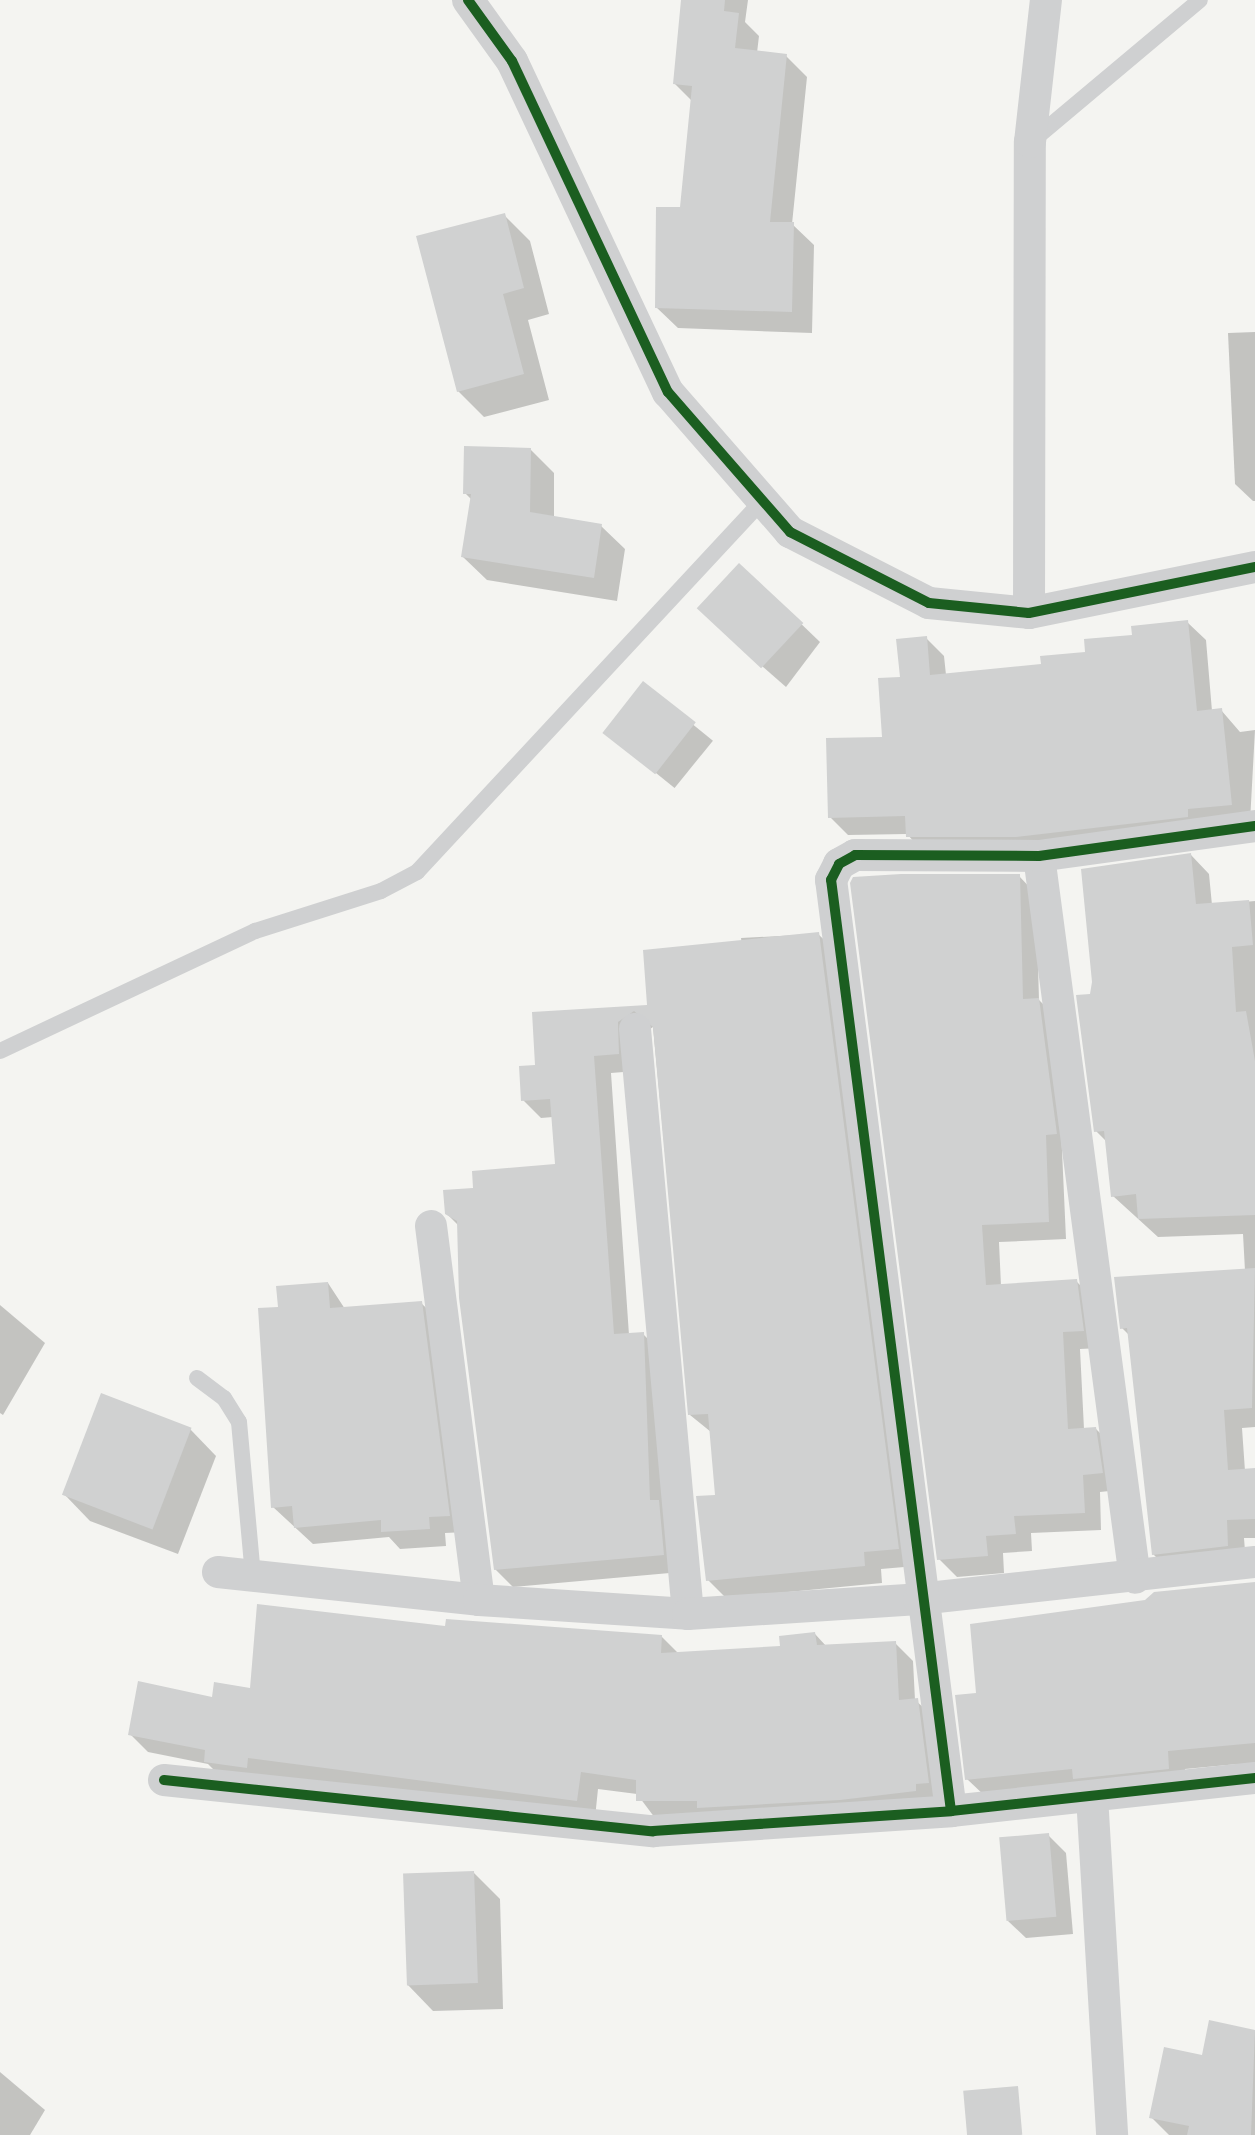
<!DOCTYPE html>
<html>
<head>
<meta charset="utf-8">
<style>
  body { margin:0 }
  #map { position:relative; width:1255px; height:2135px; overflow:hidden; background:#f4f4f1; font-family:"PT Sans",sans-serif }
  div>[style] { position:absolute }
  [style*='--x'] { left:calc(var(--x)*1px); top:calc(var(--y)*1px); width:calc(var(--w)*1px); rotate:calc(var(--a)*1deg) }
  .shadow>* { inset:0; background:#0003; transform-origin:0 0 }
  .building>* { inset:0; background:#d0d1d1; transform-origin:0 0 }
  .lane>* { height:16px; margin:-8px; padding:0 8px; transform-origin:8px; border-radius:8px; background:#cfd0d1 }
  .street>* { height:32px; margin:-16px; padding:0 16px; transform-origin:16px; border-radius:16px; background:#cfd0d1 }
  .cycleway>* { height:10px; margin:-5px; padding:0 5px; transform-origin:5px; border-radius:5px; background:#1b5e20 }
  span { translate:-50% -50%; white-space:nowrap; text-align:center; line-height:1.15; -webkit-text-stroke:7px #fff; paint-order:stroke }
</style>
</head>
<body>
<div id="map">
  <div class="shadow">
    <i style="clip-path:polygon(684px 0,748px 0,745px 22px,759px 36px,757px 53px,786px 56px,807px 77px,792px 224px,814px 245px,812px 333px,678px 328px,656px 307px,681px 209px,692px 101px,675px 84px)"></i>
    <i style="clip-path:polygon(504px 215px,530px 241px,549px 314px,528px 320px,549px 400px,484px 417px,458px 391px)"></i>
    <i style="clip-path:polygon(1255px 332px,1255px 501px,1253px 501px,1235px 484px,1228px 333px)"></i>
    <i style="clip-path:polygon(530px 449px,554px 473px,554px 518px,601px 526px,625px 549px,617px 601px,487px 580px,463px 557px,472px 500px,465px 493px)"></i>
    <i style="clip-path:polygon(740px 565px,820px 642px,786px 687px,721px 630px)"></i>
    <i style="clip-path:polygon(1187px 622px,1206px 640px,1212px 711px,1221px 710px,1240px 732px,1255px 730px,1250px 822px,926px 855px,907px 834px,848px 835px,830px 817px,884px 738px,901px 678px,926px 638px,944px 656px,946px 675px,1043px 666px)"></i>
    <i style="left:643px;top:684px;width:90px;height:61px;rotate:39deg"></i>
    <i style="clip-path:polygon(1191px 855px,1209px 874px,1212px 905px,1255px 901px,1255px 1427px,1242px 1428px,1245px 1471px,1255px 1470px,1255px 1538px,1244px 1538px,1246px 1564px,1172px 1573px,1153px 1554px,1130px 1336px,1122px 1328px,1245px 1271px,1243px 1234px,1158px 1237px,1113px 1196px,1107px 1142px,1096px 1131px,1091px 995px)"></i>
    <i style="clip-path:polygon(1019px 876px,1036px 894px,1039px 1000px,1056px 1017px,1066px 1239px,999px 1242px,1001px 1286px,1076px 1281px,1094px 1299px,1100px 1348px,1080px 1349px,1084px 1429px,1096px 1429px,1113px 1446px,1119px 1490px,1100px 1492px,1101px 1530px,1031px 1533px,1032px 1551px,1003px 1553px,1004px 1573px,957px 1577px,939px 1559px)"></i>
    <i style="clip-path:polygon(818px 934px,836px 951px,916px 1566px,881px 1569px,882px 1583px,726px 1598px,708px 1580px,717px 1496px,711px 1432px,690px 1415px,653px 1027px,635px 1040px,636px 1071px,611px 1073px,629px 1335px,643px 1334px,661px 1352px,681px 1572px,513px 1587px,495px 1569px,459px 1226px,447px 1214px,475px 1189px,557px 1166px,553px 1117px,541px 1118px,523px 1100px,537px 1067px,533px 1014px,649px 1006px,742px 945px,741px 938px)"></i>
    <i style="clip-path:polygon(328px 1283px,345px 1309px,421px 1303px,439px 1320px,466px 1532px,445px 1533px,446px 1546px,400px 1549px,389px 1537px,313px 1544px,273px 1507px,280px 1309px)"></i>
    <i style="clip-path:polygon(0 1305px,45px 1343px,3px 1415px,0 1413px)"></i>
    <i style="clip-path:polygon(190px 1429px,216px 1456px,178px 1554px,90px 1521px,64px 1494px)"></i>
    <i style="clip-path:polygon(1255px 1584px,1255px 1775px,1238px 1764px,1185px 1769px,1187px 1787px,986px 1797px,967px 1779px,978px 1694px,1146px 1602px)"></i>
    <i style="clip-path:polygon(447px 1628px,661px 1636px,679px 1654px,782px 1648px,815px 1634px,827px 1647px,895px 1643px,913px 1661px,915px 1700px,935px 1718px,946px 1800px,655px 1818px,637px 1794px,598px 1789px,595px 1818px,223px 1779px,208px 1764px,148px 1752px,130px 1734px,214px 1699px)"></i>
    <i style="clip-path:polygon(1048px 1835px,1066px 1853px,1073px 1934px,1026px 1938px,1008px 1921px)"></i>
    <i style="clip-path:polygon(473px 1872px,500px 1899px,503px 2009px,433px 2011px,407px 1984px)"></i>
    <i style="clip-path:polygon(1210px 2022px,1255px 2031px,1255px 2135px,1169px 2135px,1151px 2117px,1203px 2057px)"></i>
    <i style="clip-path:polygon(0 2072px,45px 2110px,30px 2135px,0 2135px)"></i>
  </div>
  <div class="building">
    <i style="clip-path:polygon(681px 0,725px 0,724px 11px,739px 13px,735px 48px,787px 54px,770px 222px,794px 222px,792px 312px,655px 308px,656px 207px,680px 207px,692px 86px,673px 84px)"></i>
    <i style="clip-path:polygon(505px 213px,524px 288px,503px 294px,524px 374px,457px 392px,416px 236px)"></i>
    <i style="clip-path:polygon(464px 446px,531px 448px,530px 512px,602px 524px,594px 578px,461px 557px,471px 494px,463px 494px)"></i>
    <i style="left:739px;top:563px;width:88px;height:62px;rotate:43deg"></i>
    <i style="clip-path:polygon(1188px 620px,1197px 711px,1222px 708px,1232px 805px,1188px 809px,1188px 817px,1016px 837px,906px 837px,905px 816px,828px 818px,826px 738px,882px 737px,878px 678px,900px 677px,896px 639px,927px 636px,930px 675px,1041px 664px,1040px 656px,1085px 652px,1084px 639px,1132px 635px,1131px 626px)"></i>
    <i style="left:643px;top:681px;width:67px;height:66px;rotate:38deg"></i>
    <i style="clip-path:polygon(1191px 853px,1196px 904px,1249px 900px,1253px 945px,1232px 947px,1236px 1012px,1246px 1011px,1255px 1061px,1255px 1215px,1138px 1219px,1136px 1194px,1111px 1197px,1104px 1131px,1094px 1132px,1076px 995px,1090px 994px,1092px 982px,1081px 869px)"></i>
    <i style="clip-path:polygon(901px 874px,1020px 874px,1023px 999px,1039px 998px,1057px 1134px,1046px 1135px,1049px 1222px,982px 1225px,986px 1285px,1077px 1279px,1084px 1331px,1063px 1332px,1068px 1429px,1096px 1427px,1103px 1473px,1083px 1475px,1085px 1513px,1014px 1516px,1016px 1534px,986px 1536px,988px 1556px,937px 1560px,850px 883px,853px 877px)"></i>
    <i style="clip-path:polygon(819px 932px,899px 1549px,864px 1552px,865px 1566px,706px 1581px,696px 1496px,715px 1495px,708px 1414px,688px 1415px,653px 1027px,634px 1011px,618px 1022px,619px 1054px,594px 1056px,614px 1334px,644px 1332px,650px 1500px,659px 1500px,664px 1555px,494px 1570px,459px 1298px,457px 1221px,445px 1214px,443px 1190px,473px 1188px,472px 1171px,555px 1164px,550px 1099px,521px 1101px,519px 1066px,535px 1065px,532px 1012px,647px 1005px,643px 950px)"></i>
    <i style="clip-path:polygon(1255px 1268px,1252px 1408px,1224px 1410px,1228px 1470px,1255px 1468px,1255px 1519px,1227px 1520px,1228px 1546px,1152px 1555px,1127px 1328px,1120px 1329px,1114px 1277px)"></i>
    <i style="clip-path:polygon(328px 1282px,330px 1308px,422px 1301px,450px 1516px,429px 1517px,430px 1529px,381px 1532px,381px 1520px,294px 1528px,292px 1506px,271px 1508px,258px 1308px,278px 1307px,276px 1286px)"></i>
    <i style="left:101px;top:1393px;width:97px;height:109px;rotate:21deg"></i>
    <i style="clip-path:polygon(1255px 1582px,1255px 1743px,1168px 1751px,1169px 1769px,1073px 1779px,1072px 1769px,965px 1780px,955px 1695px,976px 1693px,970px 1624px,1145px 1600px,1154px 1592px)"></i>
    <i style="clip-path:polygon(257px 1604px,445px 1626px,446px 1619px,662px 1635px,661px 1653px,780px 1646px,779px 1636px,815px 1632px,817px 1645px,896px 1641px,899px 1700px,918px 1698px,929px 1783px,916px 1784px,916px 1791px,840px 1800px,697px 1808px,697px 1801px,636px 1801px,636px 1780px,581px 1772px,577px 1801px,248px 1758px,247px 1768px,204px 1762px,205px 1750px,128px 1735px,138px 1681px,212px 1697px,214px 1682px,250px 1688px)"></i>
    <i style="left:1049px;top:1833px;width:84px;height:50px;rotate:85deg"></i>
    <i style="left:474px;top:1871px;width:112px;height:71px;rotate:88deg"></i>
    <i style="clip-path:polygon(1209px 2020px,1255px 2030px,1251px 2135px,1187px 2135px,1189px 2126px,1149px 2118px,1164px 2047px,1202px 2055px)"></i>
    <i style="left:1018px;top:2086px;width:49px;height:55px;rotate:85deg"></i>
  </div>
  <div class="lane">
    <i style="--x:1032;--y:141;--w:219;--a:-40"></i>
    <i style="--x:0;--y:1051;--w:282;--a:-25.2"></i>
    <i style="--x:255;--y:931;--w:132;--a:-17.6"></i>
    <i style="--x:381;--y:891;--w:41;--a:-27.8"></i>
    <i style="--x:417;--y:872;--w:508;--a:-47.07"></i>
    <i style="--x:197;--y:1378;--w:34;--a:37"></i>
    <i style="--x:224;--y:1398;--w:28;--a:58"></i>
    <i style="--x:239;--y:1422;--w:155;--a:84.8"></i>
  </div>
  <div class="street">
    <i style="--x:468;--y:0;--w:75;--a:54.2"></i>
    <i style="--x:512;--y:61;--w:366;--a:64.8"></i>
    <i style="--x:668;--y:392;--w:186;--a:48.9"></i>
    <i style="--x:790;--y:532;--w:156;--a:27.1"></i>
    <i style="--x:929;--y:603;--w:100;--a:5.7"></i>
    <i style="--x:1029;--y:613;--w:231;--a:-11.5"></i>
    <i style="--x:1029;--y:613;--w:471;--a:-89.9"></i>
    <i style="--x:1030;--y:142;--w:143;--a:-83.6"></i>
    <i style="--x:1039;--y:856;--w:728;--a:82.43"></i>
    <i style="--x:635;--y:1029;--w:587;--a:84.82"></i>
    <i style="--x:431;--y:1226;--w:377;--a:82.7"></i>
    <i style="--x:218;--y:1572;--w:262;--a:6.1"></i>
    <i style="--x:479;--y:1600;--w:209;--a:3.8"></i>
    <i style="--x:688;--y:1614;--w:231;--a:-3.7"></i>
    <i style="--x:919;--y:1599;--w:338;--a:-6.3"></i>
    <i style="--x:164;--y:1780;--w:492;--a:6"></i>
    <i style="--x:653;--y:1831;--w:299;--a:-3.8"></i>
    <i style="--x:951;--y:1811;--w:306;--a:-6.2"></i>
    <i style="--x:1092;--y:1796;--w:340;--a:86.6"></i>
    <i style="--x:951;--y:1811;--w:939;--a:-97.34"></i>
    <i style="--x:831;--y:880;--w:18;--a:-63"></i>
    <i style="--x:839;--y:864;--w:18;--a:-29"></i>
    <i style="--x:855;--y:855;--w:184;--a:0.3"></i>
    <i style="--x:1039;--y:856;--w:218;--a:-7.9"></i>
  </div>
  <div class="cycleway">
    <i style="--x:468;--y:0;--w:75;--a:54.2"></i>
    <i style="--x:512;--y:61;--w:366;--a:64.8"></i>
    <i style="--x:668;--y:392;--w:186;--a:48.9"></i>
    <i style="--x:790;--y:532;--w:156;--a:27.1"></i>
    <i style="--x:929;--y:603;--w:100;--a:5.7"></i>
    <i style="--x:1029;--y:613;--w:231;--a:-11.5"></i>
    <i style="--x:164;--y:1780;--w:492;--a:6"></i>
    <i style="--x:653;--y:1831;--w:299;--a:-3.8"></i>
    <i style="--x:951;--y:1811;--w:306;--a:-6.2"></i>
    <i style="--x:951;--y:1811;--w:939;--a:-97.34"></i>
    <i style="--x:831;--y:880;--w:18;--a:-63"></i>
    <i style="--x:839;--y:864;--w:18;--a:-29"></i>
    <i style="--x:855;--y:855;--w:184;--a:0.3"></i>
    <i style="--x:1039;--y:856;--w:218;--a:-7.9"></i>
  </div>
</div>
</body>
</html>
